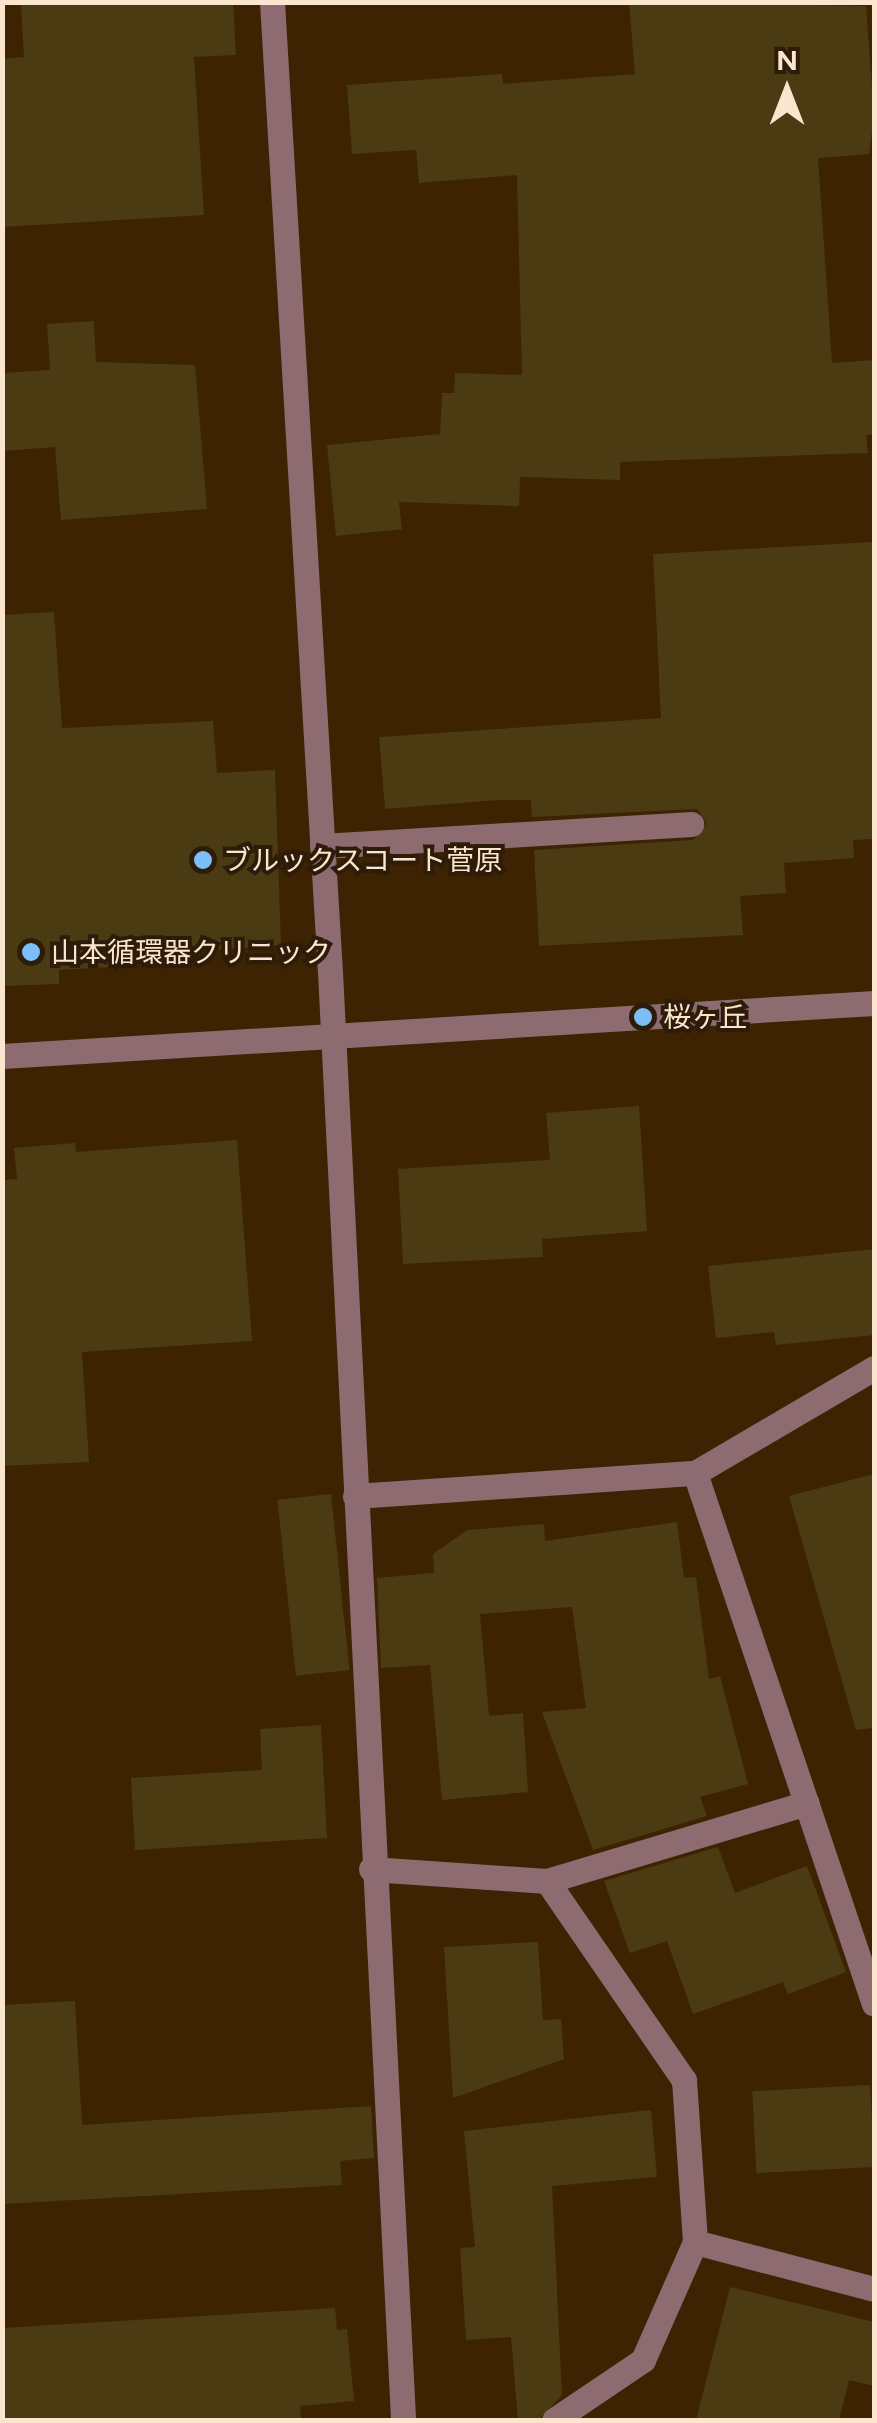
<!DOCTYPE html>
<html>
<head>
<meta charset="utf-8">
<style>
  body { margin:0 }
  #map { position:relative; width:877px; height:2423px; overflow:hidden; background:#3d2302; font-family:Figtree,"Noto Sans JP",sans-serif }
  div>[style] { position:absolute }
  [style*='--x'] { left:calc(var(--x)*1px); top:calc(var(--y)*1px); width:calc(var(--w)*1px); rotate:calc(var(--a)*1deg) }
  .building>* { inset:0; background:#4b3b13; transform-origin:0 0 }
  .minor>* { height:25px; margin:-12.5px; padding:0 12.5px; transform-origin:12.5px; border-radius:12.5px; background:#8d6b71 }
  .dots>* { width:28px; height:28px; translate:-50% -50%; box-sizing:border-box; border:5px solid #2d1c09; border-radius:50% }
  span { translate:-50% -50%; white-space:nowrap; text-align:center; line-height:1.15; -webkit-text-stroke:8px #2d1c09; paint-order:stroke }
  .poi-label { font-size:28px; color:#fce5ce }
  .left { translate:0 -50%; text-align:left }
  .frame { position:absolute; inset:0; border:5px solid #fce5ce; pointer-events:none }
  .north { position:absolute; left:737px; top:40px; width:100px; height:100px; -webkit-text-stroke:8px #2d1c09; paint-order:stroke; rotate:0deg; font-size:28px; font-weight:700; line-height:40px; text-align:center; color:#fce5ce }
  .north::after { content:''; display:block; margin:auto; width:35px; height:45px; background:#fce5ce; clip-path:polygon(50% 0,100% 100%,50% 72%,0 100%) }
</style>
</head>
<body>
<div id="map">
  <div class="building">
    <i style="clip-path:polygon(21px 2px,233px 2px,236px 55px,194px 57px,204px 215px,2px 227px,2px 59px,24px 57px)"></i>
    <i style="clip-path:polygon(629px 2px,866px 6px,874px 115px,869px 154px,818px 158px,832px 363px,874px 360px,874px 434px,866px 435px,868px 453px,620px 462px,620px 480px,520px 477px,519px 506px,399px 502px,402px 529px,336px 536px,327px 445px,440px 434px,442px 393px,454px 393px,455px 373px,522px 375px,517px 175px,419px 183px,416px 150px,352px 154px,347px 85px,502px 74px,503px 84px,635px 74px)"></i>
    <i style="clip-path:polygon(94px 321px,96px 362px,195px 365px,207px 509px,61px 520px,55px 447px,2px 451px,2px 373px,50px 370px,47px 324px)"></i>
    <i style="clip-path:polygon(874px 542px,874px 839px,853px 840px,854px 858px,784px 863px,786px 893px,740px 896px,743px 935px,539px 946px,534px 850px,693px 840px,707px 824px,697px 809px,532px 817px,531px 800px,498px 800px,385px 809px,379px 737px,661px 718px,653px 554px)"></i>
    <i style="clip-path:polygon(54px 612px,62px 728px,213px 721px,217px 773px,275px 770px,281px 946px,129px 954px,130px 966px,59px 970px,59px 984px,2px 986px,2px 615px)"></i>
    <i style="clip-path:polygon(639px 1106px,647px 1231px,542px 1239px,543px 1257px,403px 1264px,398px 1169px,550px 1160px,546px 1113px)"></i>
    <i style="clip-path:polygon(237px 1140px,252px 1341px,82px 1352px,89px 1462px,2px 1466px,2px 1180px,17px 1179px,14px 1148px,75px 1143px,76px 1152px)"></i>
    <i style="clip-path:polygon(874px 1249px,874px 1335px,776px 1345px,774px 1332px,716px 1338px,708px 1266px)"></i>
    <i style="clip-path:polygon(874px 1474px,874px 1728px,856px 1730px,789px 1496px)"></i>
    <i style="left:331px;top:1494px;width:177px;height:54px;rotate:84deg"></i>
    <i style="clip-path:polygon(677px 1522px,684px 1578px,696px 1577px,709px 1679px,720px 1676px,748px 1784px,700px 1797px,707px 1816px,593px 1850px,542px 1712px,586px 1708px,572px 1607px,480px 1614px,489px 1716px,523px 1713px,528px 1792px,442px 1800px,430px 1665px,381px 1668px,377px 1578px,434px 1573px,433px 1554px,467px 1530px,544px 1524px,545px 1541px)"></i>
    <i style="clip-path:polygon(321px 1725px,327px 1838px,135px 1850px,131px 1778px,262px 1770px,260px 1729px)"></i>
    <i style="clip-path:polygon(718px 1847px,735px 1893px,807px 1866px,846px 1972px,788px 1994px,783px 1982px,693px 2014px,667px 1941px,630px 1953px,604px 1881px)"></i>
    <i style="clip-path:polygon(538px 1942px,543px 2020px,561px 2019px,564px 2059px,453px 2098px,444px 1947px)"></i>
    <i style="clip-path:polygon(75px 2001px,82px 2125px,371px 2106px,374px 2158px,340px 2161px,342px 2185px,2px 2204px,2px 2005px)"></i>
    <i style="left:870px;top:2085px;width:82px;height:118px;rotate:87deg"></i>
    <i style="clip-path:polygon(651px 2110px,657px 2177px,552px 2186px,562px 2395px,538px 2420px,518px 2420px,511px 2337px,466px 2340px,460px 2248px,475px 2247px,464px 2131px)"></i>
    <i style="clip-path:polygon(730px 2287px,874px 2322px,874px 2386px,849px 2380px,839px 2420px,696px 2420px)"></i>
    <i style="clip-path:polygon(335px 2308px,337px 2330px,347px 2329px,354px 2401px,300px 2406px,301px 2420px,2px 2420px,2px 2328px)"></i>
  </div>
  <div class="minor">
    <i style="--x:272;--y:2;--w:972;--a:86.58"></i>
    <i style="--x:330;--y:972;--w:1450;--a:87.11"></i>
    <i style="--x:322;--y:846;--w:370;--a:-3.4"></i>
    <i style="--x:2;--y:1056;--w:874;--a:-3.48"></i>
    <i style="--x:695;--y:1473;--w:560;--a:71.37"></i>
    <i style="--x:355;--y:1496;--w:341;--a:-3.9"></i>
    <i style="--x:695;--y:1473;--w:208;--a:-30.4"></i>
    <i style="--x:371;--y:1869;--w:176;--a:3.9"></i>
    <i style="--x:547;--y:1881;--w:271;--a:-16.7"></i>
    <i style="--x:547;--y:1881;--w:242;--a:55.5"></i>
    <i style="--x:684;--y:2080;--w:162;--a:86.1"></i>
    <i style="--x:695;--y:2242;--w:129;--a:113.8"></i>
    <i style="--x:643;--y:2360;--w:107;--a:146"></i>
    <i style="--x:695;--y:2242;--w:185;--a:14.7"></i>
  </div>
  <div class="dots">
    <i style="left:203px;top:860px;background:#7dbef9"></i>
    <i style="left:31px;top:952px;background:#7dbef9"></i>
    <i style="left:643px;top:1017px;background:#7dbef9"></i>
  </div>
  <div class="poi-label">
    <span class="left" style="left:223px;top:860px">ブルックスコート菅原</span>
    <span class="left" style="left:51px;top:952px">山本循環器クリニック</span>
    <span class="left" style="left:663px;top:1017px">桜ヶ丘</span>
  </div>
  <div class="frame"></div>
  <div class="north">N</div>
</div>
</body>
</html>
